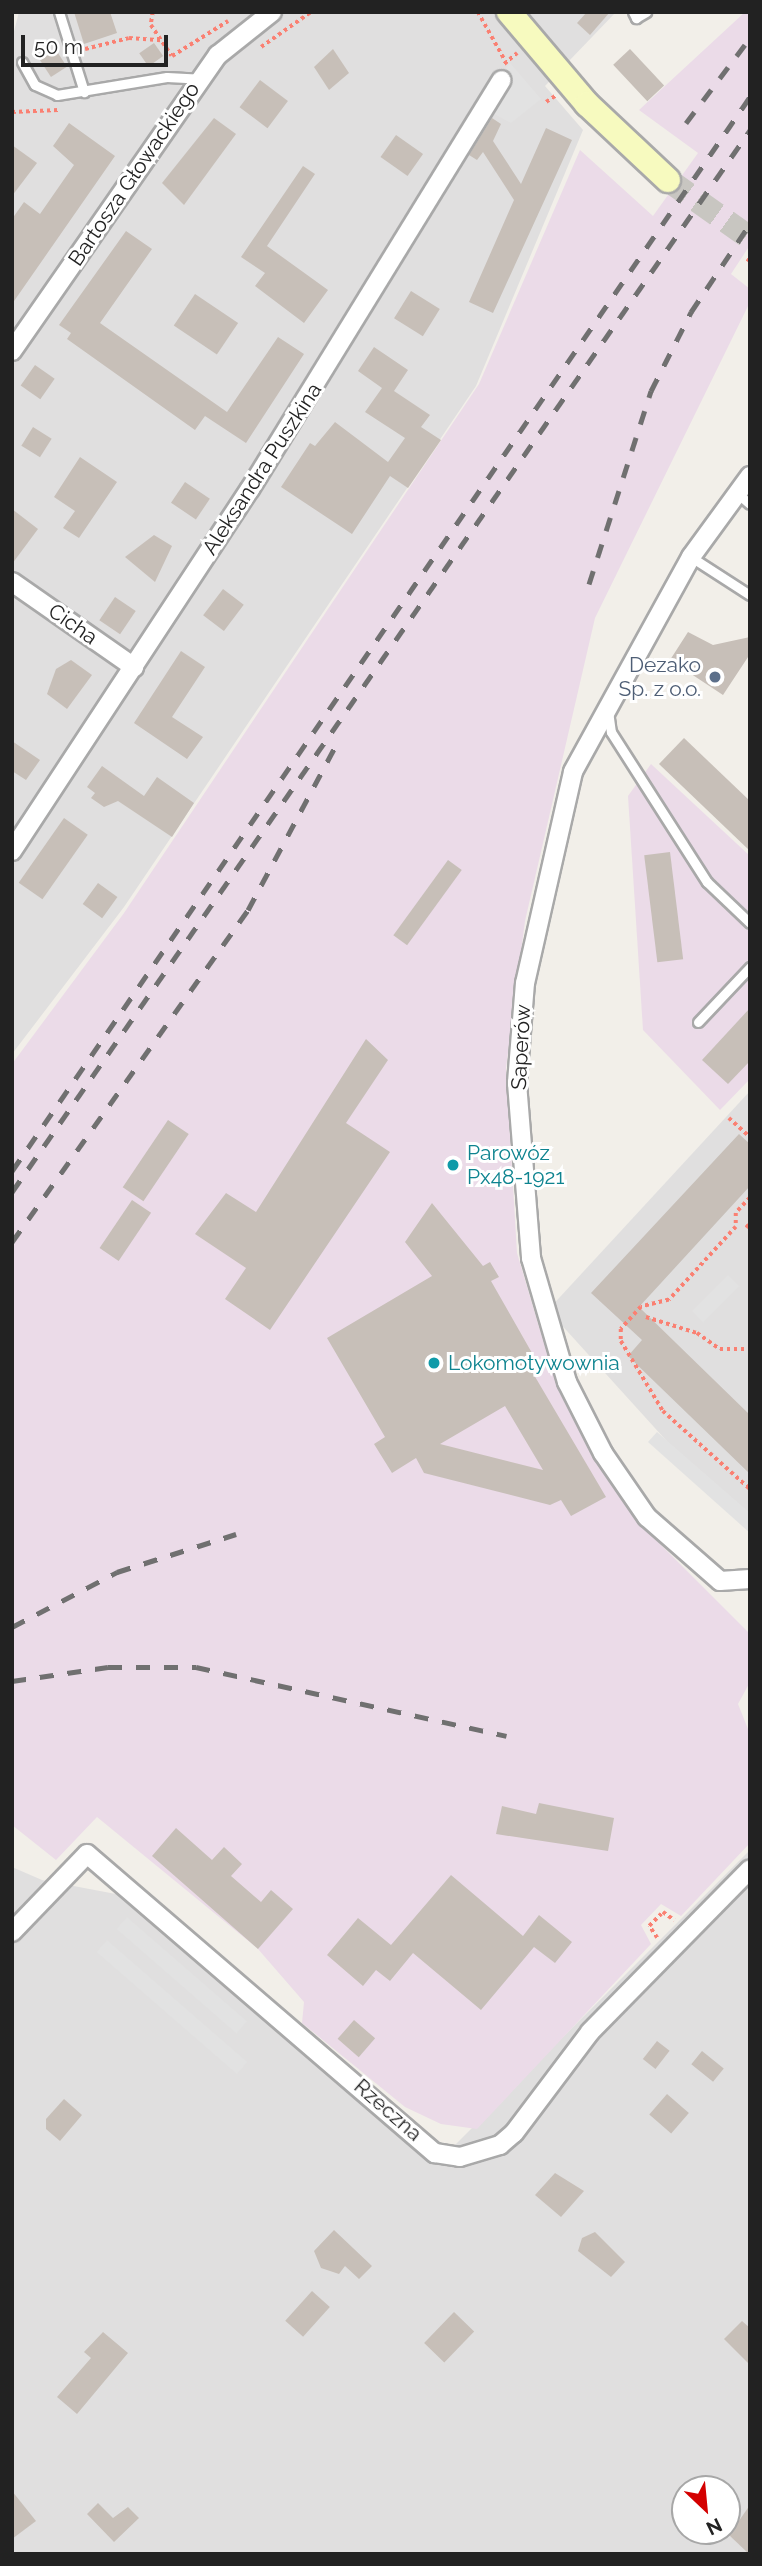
<!DOCTYPE html>
<html>
<head>
<meta charset="utf-8">
<style>
  body { margin:0 }
  #map { position:relative; width:762px; height:2566px; overflow:hidden; background:#f2efe9; font-family:Raleway,sans-serif }
  div>[style] { position:absolute }
  [style*='--x'] { left:calc(var(--x)*1px); top:calc(var(--y)*1px); width:calc(var(--w)*1px); rotate:calc(var(--a)*1deg) }
  .residential>* { inset:0; background:#e0dfdf }
  .industrial>* { inset:0; background:#ebdbe8 }
  .parking>* { inset:0; background:#e2e2e2; transform-origin:0 0 }
  .building>* { inset:0; background:#c7bfb8; transform-origin:0 0 }
  .secondary-tunnel>* { height:24px; margin-top:-12px; transform-origin:0; background:repeating-linear-gradient(90deg,#c8c6c1 0 24px,transparent 0 36px) }
  .path>* { height:3.5px; margin-top:-1.75px; transform-origin:0; background:repeating-linear-gradient(90deg,#fa8072 0 3.5px,transparent 0 7px) }
  .roads { filter:drop-shadow(2px 0 #a9a9a9) drop-shadow(-2px 0 #a9a9a9) drop-shadow(0 2px #a9a9a9) drop-shadow(0 -2px #a9a9a9) }
  .lane>* { height:9px; margin:-4.5px; padding:0 4.5px; transform-origin:4.5px; border-radius:4.5px; background:#fff }
  .street>* { height:18px; margin:-9px; padding:0 9px; transform-origin:9px; border-radius:9px; background:#fff }
  .secondary>* { height:24px; margin:-12px; padding:0 12px; transform-origin:12px; border-radius:12px; background:#f7fabf }
  .rail>* { height:5px; margin-top:-2.5px; transform-origin:0; background:repeating-linear-gradient(90deg,#707070 0 14px,transparent 0 28px) }
  .dots>* { width:19px; height:19px; translate:-50% -50%; box-sizing:border-box; border:4px solid #fff; border-radius:50% }
  span { translate:-50% -50%; white-space:nowrap; text-align:center; line-height:1.15; -webkit-text-stroke:6px #fff; paint-order:stroke }
  .street-label { font-size:21px; color:#222 }
  .service-label { font-size:21px; color:#4e5e75 }
  .right { translate:-100% -50%; text-align:right }
  .culture-label { font-size:21px; color:#0d838f }
  .left { translate:0 -50%; text-align:left }
  .frame { position:absolute; inset:0; border:14px solid #222; pointer-events:none }
  .north { position:absolute; left:671px; top:2475px; width:70px; height:70px; box-sizing:border-box; background:#fff; border:2px solid #a7a7a7; border-radius:50%; rotate:154deg; font-size:19px; font-weight:700; line-height:28px; text-align:center; color:#222 }
  .north::after { content:''; display:block; margin:auto; width:24px; height:32px; background:#d40000; clip-path:polygon(50% 0,100% 100%,50% 72%,0 100%) }
  .scale { position:absolute; left:21px; top:35px; width:147px; height:32px; box-sizing:border-box; border:4px solid #222; border-top:0; padding-left:9px; font-size:21px; line-height:24px; white-space:nowrap; color:#222; -webkit-text-stroke:5px #fff; paint-order:stroke }
</style>
</head>
<body>
<div id="map">
  <div class="residential">
    <i style="clip-path:polygon(19px 12px,616px 12px,545px 86px,583px 130px,476px 386px,124px 907px,12px 1054px,12px 39px)"></i>
    <i style="clip-path:polygon(750px 1091px,750px 1533px,548px 1310px)"></i>
    <i style="clip-path:polygon(evenodd,750px 1850px,750px 2554px,12px 2554px,12px 1867px,42px 1880px,121px 1895px,438px 2162px,750px 1850px,685px 2489px,727px 2489px,727px 2531px,685px 2531px,685px 2489px)"></i>
  </div>
  <div class="industrial">
    <i style="clip-path:polygon(745px 12px,750px 12px,750px 245px,731px 274px,750px 289px,750px 302px,595px 618px,525px 921px,506px 1068px,517px 1253px,557px 1387px,636px 1520px,750px 1634px,750px 1682px,738px 1704px,750px 1734px,750px 1843px,681px 1916px,661px 1904px,641px 1925px,651px 1944px,477px 2129px,441px 2124px,405px 2107px,302px 2023px,304px 2002px,258px 1949px,97px 1817px,56px 1860px,12px 1825px,12px 1064px,124px 913px,479px 384px,580px 150px,653px 216px,698px 153px,639px 110px)"></i>
    <i style="clip-path:polygon(651px 764px,750px 856px,750px 1079px,720px 1110px,643px 1030px,628px 796px)"></i>
  </div>
  <div class="parking">
    <i style="clip-path:polygon(510px 63px,541px 99px,511px 123px,476px 104px)"></i>
    <i style="left:728px;top:1275px;width:16px;height:51px;rotate:45deg"></i>
    <i style="clip-path:polygon(657px 1432px,750px 1513px,750px 1533px,648px 1442px)"></i>
    <i style="left:127px;top:1917px;width:159px;height:16px;rotate:41deg"></i>
    <i style="left:107px;top:1940px;width:186px;height:16px;rotate:41deg"></i>
  </div>
  <div class="building">
    <i style="clip-path:polygon(74px 12px,110px 12px,117px 33px,84px 44px)"></i>
    <i style="clip-path:polygon(587px 12px,610px 12px,590px 35px,577px 23px)"></i>
    <i style="left:154px;top:43px;width:16px;height:18px;rotate:55deg"></i>
    <i style="clip-path:polygon(333px 49px,349px 73px,329px 90px,314px 67px)"></i>
    <i style="left:630px;top:49px;width:50px;height:23px;rotate:47deg"></i>
    <i style="left:56px;top:50px;width:20px;height:19px;rotate:57deg"></i>
    <i style="left:260px;top:80px;width:35px;height:34px;rotate:37deg"></i>
    <i style="clip-path:polygon(214px 118px,236px 134px,184px 205px,162px 183px)"></i>
    <i style="clip-path:polygon(492px 118px,501px 124px,493px 141px,521px 184px,546px 128px,572px 140px,493px 313px,469px 302px,514px 200px,483px 152px,477px 160px,469px 155px)"></i>
    <i style="clip-path:polygon(69px 123px,115px 156px,12px 304px,12px 219px,24px 202px,40px 214px,74px 165px,53px 146px)"></i>
    <i style="left:396px;top:135px;width:33px;height:27px;rotate:35deg"></i>
    <i style="clip-path:polygon(12px 145px,37px 163px,12px 196px)"></i>
    <i style="clip-path:polygon(303px 166px,315px 174px,267px 246px,328px 290px,304px 323px,255px 286px,265px 273px,241px 257px)"></i>
    <i style="clip-path:polygon(126px 231px,152px 249px,100px 323px,227px 412px,278px 337px,304px 354px,246px 443px,205px 416px,195px 430px,67px 339px,71px 333px,59px 325px)"></i>
    <i style="left:411px;top:291px;width:34px;height:32px;rotate:32deg"></i>
    <i style="left:195px;top:294px;width:52px;height:38px;rotate:34deg"></i>
    <i style="clip-path:polygon(374px 347px,408px 370px,394px 391px,430px 415px,421px 427px,441px 440px,408px 488px,390px 476px,352px 534px,281px 487px,310px 443px,315px 446px,335px 422px,388px 462px,405px 438px,365px 412px,382px 388px,358px 371px)"></i>
    <i style="left:35px;top:365px;width:24px;height:25px;rotate:35deg"></i>
    <i style="left:33px;top:427px;width:22px;height:22px;rotate:32deg"></i>
    <i style="clip-path:polygon(80px 457px,117px 482px,79px 538px,63px 528px,75px 511px,54px 497px)"></i>
    <i style="left:185px;top:482px;width:30px;height:25px;rotate:34deg"></i>
    <i style="clip-path:polygon(12px 509px,38px 529px,12px 564px)"></i>
    <i style="clip-path:polygon(154px 535px,172px 546px,155px 582px,125px 557px)"></i>
    <i style="left:223px;top:589px;width:26px;height:33px;rotate:37deg"></i>
    <i style="left:115px;top:597px;width:25px;height:28px;rotate:34deg"></i>
    <i style="clip-path:polygon(688px 632px,713px 645px,750px 637px,750px 654px,723px 695px,670px 660px)"></i>
    <i style="clip-path:polygon(181px 651px,205px 667px,172px 717px,203px 737px,187px 759px,134px 723px)"></i>
    <i style="clip-path:polygon(71px 660px,92px 675px,67px 709px,47px 694px,56px 669px)"></i>
    <i style="clip-path:polygon(684px 738px,750px 801px,750px 851px,659px 764px)"></i>
    <i style="clip-path:polygon(12px 741px,40px 760px,26px 780px,12px 771px)"></i>
    <i style="clip-path:polygon(102px 766px,144px 796px,157px 777px,194px 803px,172px 837px,118px 801px,104px 807px,91px 798px,95px 793px,87px 787px)"></i>
    <i style="left:64px;top:818px;width:29px;height:79px;rotate:35deg"></i>
    <i style="left:670px;top:852px;width:108px;height:26px;rotate:83deg"></i>
    <i style="left:448px;top:860px;width:17px;height:93px;rotate:36deg"></i>
    <i style="left:98px;top:883px;width:24px;height:26px;rotate:36deg"></i>
    <i style="clip-path:polygon(750px 1008px,750px 1061px,728px 1084px,702px 1060px)"></i>
    <i style="clip-path:polygon(366px 1039px,388px 1060px,346px 1123px,390px 1152px,270px 1330px,225px 1299px,246px 1268px,195px 1234px,226px 1193px,256px 1212px)"></i>
    <i style="left:168px;top:1120px;width:25px;height:81px;rotate:34deg"></i>
    <i style="clip-path:polygon(739px 1134px,750px 1144px,750px 1186px,639px 1307px,750px 1415px,750px 1474px,628px 1356px,642px 1340px,591px 1293px)"></i>
    <i style="left:132px;top:1200px;width:23px;height:58px;rotate:34deg"></i>
    <i style="clip-path:polygon(evenodd,432px 1203px,483px 1266px,490px 1262px,499px 1277px,491px 1281px,532px 1353px,524px 1358px,606px 1497px,571px 1516px,561px 1500px,550px 1505px,424px 1473px,416px 1458px,392px 1473px,374px 1444px,385px 1437px,327px 1338px,432px 1276px,405px 1242px,432px 1203px,505px 1406px,543px 1470px,440px 1444px,505px 1406px)"></i>
    <i style="clip-path:polygon(539px 1803px,614px 1818px,608px 1851px,496px 1834px,502px 1806px,536px 1814px)"></i>
    <i style="clip-path:polygon(176px 1828px,212px 1860px,224px 1847px,242px 1864px,231px 1876px,261px 1902px,271px 1890px,293px 1909px,258px 1949px,152px 1856px)"></i>
    <i style="clip-path:polygon(451px 1875px,523px 1936px,539px 1915px,572px 1942px,555px 1963px,534px 1947px,481px 2010px,413px 1953px,390px 1981px,376px 1970px,363px 1986px,327px 1955px,358px 1918px,391px 1945px)"></i>
    <i style="left:354px;top:2020px;width:28px;height:25px;rotate:41deg"></i>
    <i style="left:657px;top:2041px;width:16px;height:23px;rotate:38deg"></i>
    <i style="left:702px;top:2051px;width:28px;height:17px;rotate:39deg"></i>
    <i style="left:667px;top:2094px;width:29px;height:27px;rotate:41deg"></i>
    <i style="clip-path:polygon(64px 2099px,82px 2115px,60px 2141px,46px 2129px,46px 2119px)"></i>
    <i style="clip-path:polygon(555px 2173px,584px 2191px,561px 2217px,535px 2195px)"></i>
    <i style="clip-path:polygon(334px 2230px,372px 2266px,359px 2279px,345px 2266px,339px 2274px,321px 2268px,314px 2251px)"></i>
    <i style="clip-path:polygon(595px 2232px,625px 2262px,611px 2277px,578px 2251px,582px 2238px)"></i>
    <i style="left:312px;top:2291px;width:24px;height:40px;rotate:42deg"></i>
    <i style="left:454px;top:2312px;width:28px;height:43px;rotate:44deg"></i>
    <i style="clip-path:polygon(742px 2321px,750px 2328px,750px 2365px,724px 2339px)"></i>
    <i style="clip-path:polygon(103px 2332px,128px 2353px,77px 2414px,57px 2397px,91px 2358px,84px 2352px)"></i>
    <i style="clip-path:polygon(12px 2491px,36px 2521px,12px 2539px)"></i>
    <i style="clip-path:polygon(98px 2503px,113px 2518px,128px 2507px,139px 2518px,114px 2542px,87px 2514px)"></i>
    <i style="clip-path:polygon(750px 2505px,750px 2554px,749px 2554px,729px 2535px)"></i>
  </div>
  <div class="secondary-tunnel">
    <i style="--x:668;--y:180;--w:100;--a:35.3"></i>
  </div>
  <div class="path">
    <i style="--x:153;--y:12;--w:13;--a:99"></i>
    <i style="--x:151;--y:25;--w:37;--a:56"></i>
    <i style="--x:172;--y:56;--w:66;--a:-32"></i>
    <i style="--x:478;--y:12;--w:57;--a:60.8"></i>
    <i style="--x:261;--y:47;--w:61;--a:-35"></i>
    <i style="--x:85;--y:49;--w:45;--a:-14"></i>
    <i style="--x:129;--y:38;--w:32;--a:4"></i>
    <i style="--x:504;--y:64;--w:17;--a:-40"></i>
    <i style="--x:546;--y:102;--w:11;--a:-34"></i>
    <i style="--x:12;--y:112;--w:46;--a:-2.5"></i>
    <i style="--x:747;--y:259;--w:4;--a:34"></i>
    <i style="--x:729;--y:1118;--w:28;--a:42"></i>
    <i style="--x:750;--y:1198;--w:21;--a:133"></i>
    <i style="--x:736;--y:1213;--w:14;--a:90"></i>
    <i style="--x:736;--y:1227;--w:99;--a:132.5"></i>
    <i style="--x:669;--y:1300;--w:29;--a:166"></i>
    <i style="--x:641;--y:1307;--w:30;--a:132"></i>
    <i style="--x:621;--y:1329;--w:12;--a:90"></i>
    <i style="--x:621;--y:1341;--w:82;--a:59"></i>
    <i style="--x:663;--y:1411;--w:117;--a:41.9"></i>
    <i style="--x:746;--y:1225;--w:5;--a:37"></i>
    <i style="--x:646;--y:1317;--w:53;--a:17.4"></i>
    <i style="--x:697;--y:1333;--w:28;--a:35"></i>
    <i style="--x:720;--y:1349;--w:30;--a:0"></i>
    <i style="--x:657;--y:1938;--w:14;--a:-124"></i>
    <i style="--x:649;--y:1926;--w:20;--a:-45"></i>
    <i style="--x:663;--y:1912;--w:14;--a:36"></i>
  </div>
  <div class="roads">
    <div class="lane">
      <i style="--x:59;--y:12;--w:84;--a:72.6"></i>
      <i style="--x:633;--y:12;--w:7;--a:63"></i>
      <i style="--x:636;--y:18;--w:12;--a:-31"></i>
      <i style="--x:22;--y:62;--w:26;--a:61"></i>
      <i style="--x:35;--y:85;--w:24;--a:24"></i>
      <i style="--x:57;--y:95;--w:111;--a:-9.3"></i>
      <i style="--x:167;--y:77;--w:33;--a:3"></i>
      <i style="--x:736;--y:492;--w:18;--a:41"></i>
      <i style="--x:691;--y:557;--w:70;--a:32.8"></i>
      <i style="--x:608;--y:711;--w:21;--a:82"></i>
      <i style="--x:611;--y:732;--w:178;--a:57.4"></i>
      <i style="--x:707;--y:882;--w:59;--a:43.6"></i>
      <i style="--x:698;--y:1022;--w:76;--a:-46.6"></i>
    </div>
    <div class="street">
      <i style="--x:12;--y:351;--w:361;--a:-55.2"></i>
      <i style="--x:218;--y:55;--w:69;--a:-38.5"></i>
      <i style="--x:750;--y:476;--w:100;--a:126.1"></i>
      <i style="--x:691;--y:557;--w:245;--a:118.8"></i>
      <i style="--x:573;--y:772;--w:216;--a:102.8"></i>
      <i style="--x:525;--y:983;--w:100;--a:94.6"></i>
      <i style="--x:517;--y:1083;--w:176;--a:85.4"></i>
      <i style="--x:531;--y:1258;--w:129;--a:73.8"></i>
      <i style="--x:567;--y:1382;--w:80;--a:63.1"></i>
      <i style="--x:603;--y:1453;--w:78;--a:55.5"></i>
      <i style="--x:647;--y:1517;--w:97;--a:41.2"></i>
      <i style="--x:720;--y:1581;--w:30;--a:-4"></i>
      <i style="--x:12;--y:582;--w:149;--a:34.9"></i>
      <i style="--x:12;--y:851;--w:433;--a:-56.7"></i>
      <i style="--x:250;--y:489;--w:480;--a:-58.4"></i>
      <i style="--x:12;--y:1932;--w:108;--a:-46.1"></i>
      <i style="--x:87;--y:1854;--w:459;--a:40.7"></i>
      <i style="--x:435;--y:2153;--w:25;--a:9"></i>
      <i style="--x:460;--y:2157;--w:42;--a:-16.7"></i>
      <i style="--x:500;--y:2145;--w:18;--a:-41"></i>
      <i style="--x:514;--y:2133;--w:126;--a:-53"></i>
      <i style="--x:590;--y:2032;--w:228;--a:-45.5"></i>
    </div>
    <div class="secondary">
      <i style="--x:509;--y:12;--w:121;--a:49.7"></i>
      <i style="--x:587;--y:104;--w:111;--a:43.2"></i>
    </div>
  </div>
  <div class="rail">
    <i style="--x:686;--y:123;--w:106;--a:-53"></i>
    <i style="--x:589;--y:584;--w:203;--a:-72.2"></i>
    <i style="--x:651;--y:391;--w:89;--a:-63.1"></i>
    <i style="--x:691;--y:312;--w:106;--a:-56.2"></i>
    <i style="--x:12;--y:1171;--w:1303;--a:-55.51"></i>
    <i style="--x:12;--y:1192;--w:1293;--a:-55.2"></i>
    <i style="--x:12;--y:1242;--w:407;--a:-54.6"></i>
    <i style="--x:248;--y:910;--w:187;--a:-61.9"></i>
    <i style="--x:12;--y:1627;--w:119;--a:-27.6"></i>
    <i style="--x:117;--y:1572;--w:125;--a:-17.7"></i>
    <i style="--x:12;--y:1681;--w:97;--a:-8.3"></i>
    <i style="--x:108;--y:1667;--w:88;--a:0"></i>
    <i style="--x:196;--y:1667;--w:318;--a:12.5"></i>
  </div>
  <div class="dots">
    <i style="left:715px;top:677px;background:#5c6f8a"></i>
    <i style="left:453px;top:1165px;background:#0f9aa8"></i>
    <i style="left:434px;top:1363px;background:#0f9aa8"></i>
  </div>
  <div class="street-label">
    <span style="left:134px;top:174px;rotate:-56deg">Bartosza Głowackiego</span>
    <span style="left:262px;top:469px;rotate:-57deg">Aleksandra Puszkina</span>
    <span style="left:73px;top:624px;rotate:35deg">Cicha</span>
    <span style="left:521px;top:1047px;rotate:-87deg">Saperów</span>
    <span style="left:388px;top:2110px;rotate:41deg">Rzeczna</span>
  </div>
  <div class="service-label">
    <span class="right" style="left:701px;top:677px">Dezako<br>Sp. z o.o.</span>
  </div>
  <div class="culture-label">
    <span class="left" style="left:467px;top:1165px">Parowóz<br>Px48-1921</span>
    <span class="left" style="left:448px;top:1363px">Lokomotywownia</span>
  </div>
  <div class="frame"></div>
  <div class="north">N</div>
  <div class="scale">50 m</div>
</div>
</body>
</html>
